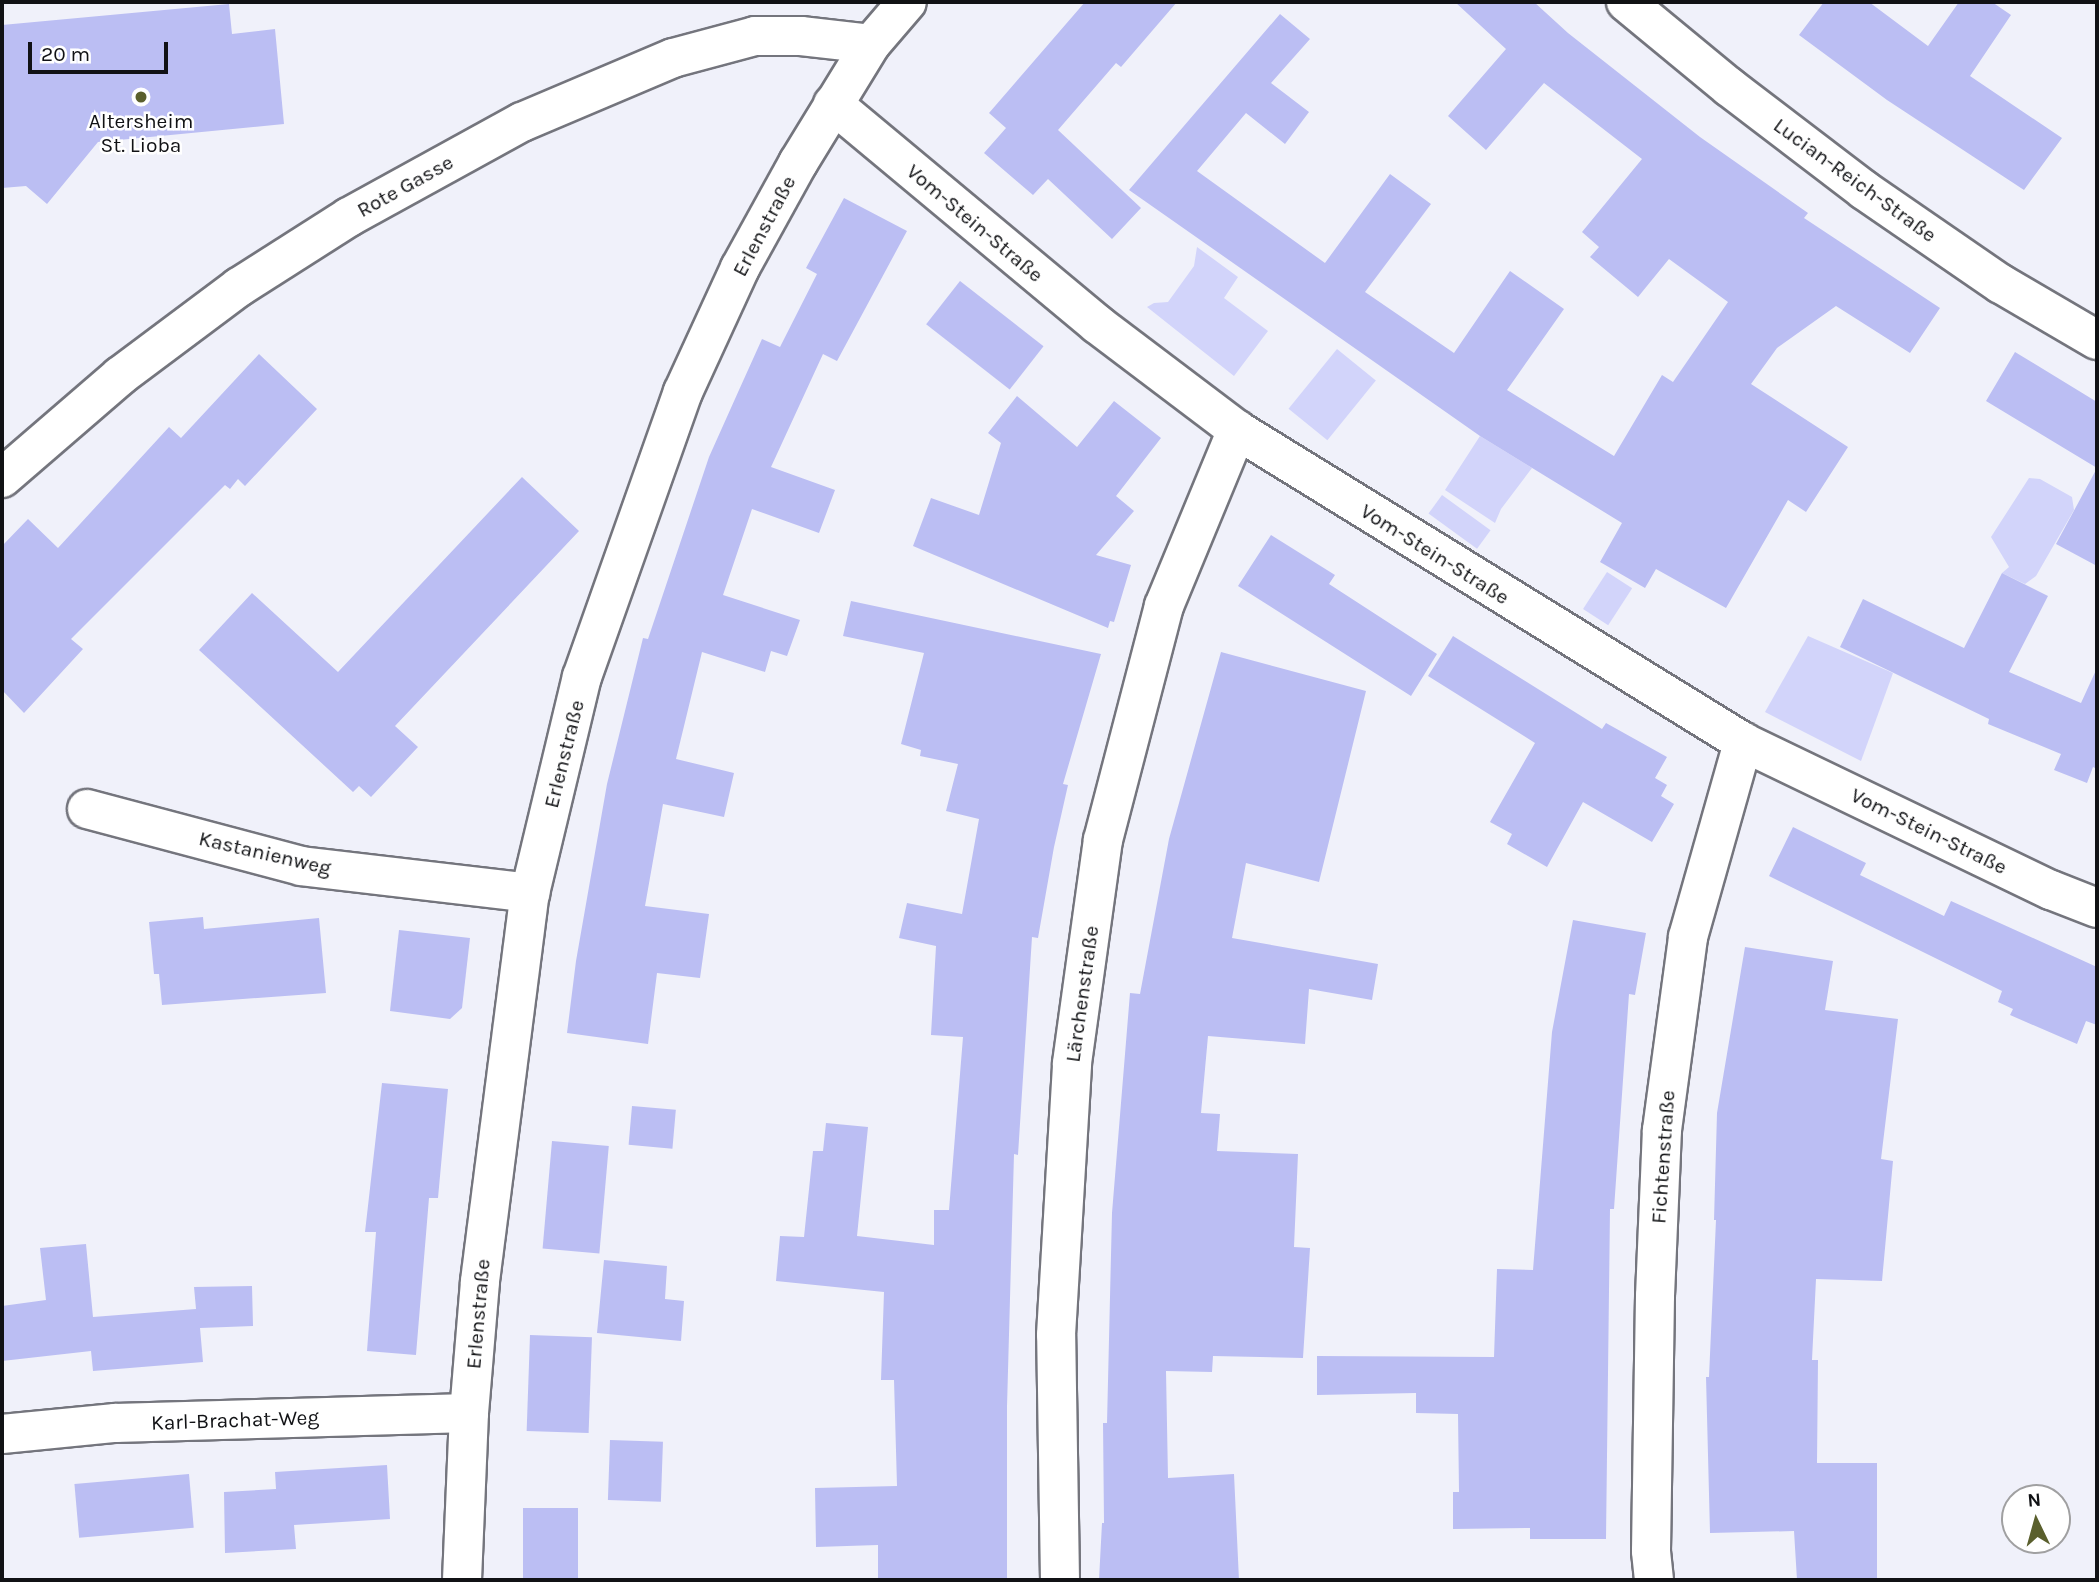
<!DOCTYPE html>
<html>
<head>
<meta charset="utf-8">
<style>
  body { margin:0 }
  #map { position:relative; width:2099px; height:1582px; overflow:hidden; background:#f0f1fa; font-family:Karla,sans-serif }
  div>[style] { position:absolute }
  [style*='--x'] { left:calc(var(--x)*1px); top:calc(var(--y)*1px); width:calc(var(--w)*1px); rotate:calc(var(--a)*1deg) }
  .green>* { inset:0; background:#d2d4fa; transform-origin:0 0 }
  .building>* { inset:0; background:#bbbef3; transform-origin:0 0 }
  .roads { filter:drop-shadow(2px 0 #74757d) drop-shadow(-2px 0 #74757d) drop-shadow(0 2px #74757d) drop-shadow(0 -2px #74757d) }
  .street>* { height:38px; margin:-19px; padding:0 19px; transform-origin:19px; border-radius:19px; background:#fff }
  .dots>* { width:19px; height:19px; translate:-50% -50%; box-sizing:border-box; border:4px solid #fff; border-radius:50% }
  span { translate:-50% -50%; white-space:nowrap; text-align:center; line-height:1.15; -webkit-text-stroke:5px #fff; paint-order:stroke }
  .poi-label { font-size:21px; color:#111215 }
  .street-label { font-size:21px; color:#111215 }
  .frame { position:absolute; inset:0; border:4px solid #111215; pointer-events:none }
  .north { position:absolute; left:2001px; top:1484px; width:70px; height:70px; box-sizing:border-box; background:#fff; border:2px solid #a0a0a1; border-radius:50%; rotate:355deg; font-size:19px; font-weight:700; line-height:28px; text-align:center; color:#111215 }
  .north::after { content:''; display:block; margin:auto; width:24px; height:32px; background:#5a5f2d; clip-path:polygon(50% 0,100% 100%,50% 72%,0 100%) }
  .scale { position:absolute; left:28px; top:42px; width:140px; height:32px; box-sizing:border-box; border:4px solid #111215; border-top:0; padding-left:9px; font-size:21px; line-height:24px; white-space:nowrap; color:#111215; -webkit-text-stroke:5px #fff; paint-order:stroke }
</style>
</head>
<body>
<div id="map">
  <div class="green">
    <i style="clip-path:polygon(1197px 247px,1238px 277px,1224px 298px,1268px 331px,1234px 376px,1147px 307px,1154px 303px,1168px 302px,1194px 266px)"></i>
    <i style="left:1337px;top:349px;width:50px;height:77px;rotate:39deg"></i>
    <i style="clip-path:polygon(1480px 436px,1532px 468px,1501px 509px,1495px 523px,1445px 490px)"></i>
    <i style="clip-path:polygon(2029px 478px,2040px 479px,2072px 497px,2074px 510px,2036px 576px,2025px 584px,2002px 573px,2009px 567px,1991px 537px)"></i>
    <i style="left:1442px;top:495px;width:60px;height:23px;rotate:36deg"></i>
    <i style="left:1607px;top:572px;width:30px;height:44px;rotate:33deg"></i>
    <i style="clip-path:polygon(1808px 636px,1893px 673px,1861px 761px,1765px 712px)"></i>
  </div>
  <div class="building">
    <i style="clip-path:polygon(1085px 2px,1177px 2px,1121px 67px,1116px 63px,1058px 130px,1141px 208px,1112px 239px,1048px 179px,1033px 195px,984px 153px,1006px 128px,989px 113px)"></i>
    <i style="clip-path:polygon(1455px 2px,1534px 2px,1568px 33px,1700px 137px,1808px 213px,1804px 218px,1940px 308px,1910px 353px,1836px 306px,1777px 348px,1751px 384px,1848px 447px,1806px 512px,1788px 500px,1726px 608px,1656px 569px,1645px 588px,1600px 562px,1622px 523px,1480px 436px,1129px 190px,1280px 14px,1310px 39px,1271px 83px,1309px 112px,1285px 144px,1246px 113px,1197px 171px,1325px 263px,1390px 174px,1431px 204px,1365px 292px,1454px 353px,1510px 271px,1564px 309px,1507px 390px,1614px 456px,1662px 375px,1673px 382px,1728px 302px,1669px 259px,1638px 297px,1590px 257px,1599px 247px,1582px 232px,1642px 159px,1544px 83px,1486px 150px,1448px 116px,1506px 49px)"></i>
    <i style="clip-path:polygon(1824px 2px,1869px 2px,1928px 46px,1959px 2px,1992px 2px,2011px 15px,1970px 76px,2062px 138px,2024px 190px,1887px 100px,1799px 35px)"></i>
    <i style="clip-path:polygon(229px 4px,232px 34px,275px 29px,284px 124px,98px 142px,47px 204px,26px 186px,2px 188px,2px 25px)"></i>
    <i style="clip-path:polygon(844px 198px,907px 231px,837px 361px,823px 354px,771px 467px,835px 490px,819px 533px,752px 509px,723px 595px,800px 620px,787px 656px,771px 651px,765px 672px,702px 652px,676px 759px,734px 773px,724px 817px,663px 804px,645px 906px,709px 914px,700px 978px,657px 973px,648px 1044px,567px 1033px,576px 961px,607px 784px,643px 638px,648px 639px,709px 457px,739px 390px,762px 339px,780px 347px,817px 274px,806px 268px)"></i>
    <i style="left:960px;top:281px;width:106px;height:55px;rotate:38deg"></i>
    <i style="clip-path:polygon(2015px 352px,2097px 402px,2097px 566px,2056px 544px,2097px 468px,1986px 401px)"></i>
    <i style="clip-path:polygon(259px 354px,317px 409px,245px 486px,238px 479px,230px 489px,225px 485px,71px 639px,83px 649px,24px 713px,2px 690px,2px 546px,28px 519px,58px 548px,169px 427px,181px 438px)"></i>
    <i style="clip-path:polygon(1017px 396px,1077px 447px,1114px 401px,1161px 438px,1116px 496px,1134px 511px,1096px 555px,1131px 565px,1114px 622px,1110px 621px,1108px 628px,913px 546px,931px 498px,979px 515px,1001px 443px,988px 433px)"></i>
    <i style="clip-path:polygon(522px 477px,579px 531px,395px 726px,418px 747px,371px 797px,359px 786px,353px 792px,199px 650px,252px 593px,338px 672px)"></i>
    <i style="clip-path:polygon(1271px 535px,1335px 575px,1329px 584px,1437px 654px,1411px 696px,1238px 586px)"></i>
    <i style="clip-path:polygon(2002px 573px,2048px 596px,2009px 672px,2081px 703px,2097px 668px,2097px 769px,2093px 767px,2087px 783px,2054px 770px,2061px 754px,1988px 724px,1989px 719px,1840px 647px,1863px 599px,1964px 648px)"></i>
    <i style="clip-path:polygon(851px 601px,1101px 654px,1063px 784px,1068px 785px,1054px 847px,1038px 938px,1032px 937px,1018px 1155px,1014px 1154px,1007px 1407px,1007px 1580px,878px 1580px,878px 1545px,816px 1547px,815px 1488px,897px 1486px,894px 1380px,881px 1380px,884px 1292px,776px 1281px,780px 1236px,804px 1237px,813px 1151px,823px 1151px,826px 1123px,868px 1127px,857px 1236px,934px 1245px,934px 1210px,949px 1210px,963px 1037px,931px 1035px,936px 946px,899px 938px,907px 903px,962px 914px,979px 819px,946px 811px,958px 764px,920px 756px,921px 750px,901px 744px,924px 653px,843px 636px)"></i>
    <i style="clip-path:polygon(1453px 636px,1602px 729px,1606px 723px,1667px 757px,1655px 778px,1667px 785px,1661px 796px,1674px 804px,1652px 842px,1583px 802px,1547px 867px,1507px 844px,1512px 834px,1490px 822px,1535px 743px,1428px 676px)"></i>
    <i style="clip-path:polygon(1221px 652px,1366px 691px,1319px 882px,1246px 863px,1232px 938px,1378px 964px,1372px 1000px,1309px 989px,1305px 1044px,1208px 1036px,1201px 1113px,1220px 1114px,1217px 1151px,1298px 1154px,1294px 1247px,1310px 1248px,1303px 1358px,1213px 1356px,1212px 1372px,1166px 1371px,1168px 1478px,1234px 1474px,1239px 1580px,1099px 1580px,1102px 1523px,1104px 1523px,1103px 1423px,1107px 1423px,1112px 1213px,1130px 993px,1140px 994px,1169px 839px)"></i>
    <i style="clip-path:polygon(1793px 827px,1866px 863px,1860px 875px,1944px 916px,1951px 901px,2097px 967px,2097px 1025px,2086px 1021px,2077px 1044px,2010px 1015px,2013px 1009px,1998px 1002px,2002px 991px,1769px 876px)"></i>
    <i style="clip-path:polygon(203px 917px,204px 929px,319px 918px,326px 993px,162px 1005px,159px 974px,154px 974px,149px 922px)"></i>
    <i style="clip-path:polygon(1573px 920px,1646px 933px,1635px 995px,1629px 994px,1614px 1209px,1610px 1209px,1606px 1539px,1530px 1539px,1530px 1528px,1453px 1529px,1453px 1492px,1459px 1492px,1458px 1414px,1416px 1413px,1416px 1393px,1317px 1395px,1317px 1356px,1494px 1357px,1497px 1269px,1533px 1270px,1552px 1032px)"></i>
    <i style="clip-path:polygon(399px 930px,470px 938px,462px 1008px,450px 1019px,390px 1011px)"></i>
    <i style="clip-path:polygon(1745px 947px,1833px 961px,1825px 1010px,1898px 1019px,1881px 1159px,1893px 1161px,1882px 1281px,1816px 1279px,1812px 1360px,1818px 1360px,1817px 1463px,1877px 1463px,1877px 1580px,1797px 1580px,1794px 1531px,1710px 1533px,1706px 1377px,1709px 1377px,1716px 1220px,1714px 1220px,1717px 1113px)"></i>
    <i style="clip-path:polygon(382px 1083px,448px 1089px,438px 1198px,429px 1198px,416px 1355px,367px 1351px,376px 1232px,365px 1232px)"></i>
    <i style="left:632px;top:1106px;width:44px;height:39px;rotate:5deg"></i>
    <i style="left:552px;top:1141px;width:57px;height:108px;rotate:5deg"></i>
    <i style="clip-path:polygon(86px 1244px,93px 1317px,196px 1309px,194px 1287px,252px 1286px,253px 1326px,200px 1328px,203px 1362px,93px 1371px,91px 1351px,2px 1361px,2px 1306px,46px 1300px,40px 1248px)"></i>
    <i style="clip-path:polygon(604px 1260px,667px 1266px,665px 1299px,684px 1301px,681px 1341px,597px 1333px)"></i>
    <i style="left:530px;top:1335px;width:62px;height:96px;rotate:2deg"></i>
    <i style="left:610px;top:1440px;width:53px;height:60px;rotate:2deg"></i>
    <i style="clip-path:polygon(387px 1465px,390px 1519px,294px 1525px,296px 1549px,225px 1553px,224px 1492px,276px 1489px,275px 1472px)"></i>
    <i style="left:189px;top:1474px;width:54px;height:115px;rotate:85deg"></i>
    <i style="left:523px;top:1508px;width:55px;height:72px"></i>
  </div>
  <div class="roads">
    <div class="street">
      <i style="--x:1626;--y:2;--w:134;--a:39.5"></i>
      <i style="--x:1729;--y:87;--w:170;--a:37.3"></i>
      <i style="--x:1864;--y:190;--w:166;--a:34.5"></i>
      <i style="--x:2001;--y:284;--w:111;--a:30.3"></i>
      <i style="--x:833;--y:104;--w:344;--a:39.8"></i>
      <i style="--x:1097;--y:324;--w:176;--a:37.1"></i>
      <i style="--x:1237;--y:430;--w:594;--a:31.66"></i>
      <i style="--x:1743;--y:742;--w:342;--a:25.7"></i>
      <i style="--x:2051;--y:890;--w:49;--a:21.4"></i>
      <i style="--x:2;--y:478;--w:156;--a:-40.8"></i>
      <i style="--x:120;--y:376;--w:149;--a:-36.8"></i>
      <i style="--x:239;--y:287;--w:130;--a:-32.5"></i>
      <i style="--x:349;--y:217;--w:197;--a:-28.8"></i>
      <i style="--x:522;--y:122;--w:164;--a:-23"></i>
      <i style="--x:673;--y:58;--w:85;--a:-15"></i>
      <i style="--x:755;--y:36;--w:46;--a:0"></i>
      <i style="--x:801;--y:36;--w:70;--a:6.5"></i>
      <i style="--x:87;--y:809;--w:221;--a:14.9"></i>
      <i style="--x:301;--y:866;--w:231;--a:6.7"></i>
      <i style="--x:2;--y:1434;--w:114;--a:-5.6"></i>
      <i style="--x:115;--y:1423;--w:354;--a:-1.6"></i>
      <i style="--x:462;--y:1580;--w:167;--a:-87.6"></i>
      <i style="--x:469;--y:1413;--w:132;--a:-85.2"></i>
      <i style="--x:480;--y:1281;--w:391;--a:-82.7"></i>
      <i style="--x:530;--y:893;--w:222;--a:-76.5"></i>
      <i style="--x:582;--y:677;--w:302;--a:-70.5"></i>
      <i style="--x:683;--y:392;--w:136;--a:-65.3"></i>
      <i style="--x:740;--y:268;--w:120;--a:-61.1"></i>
      <i style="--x:798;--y:163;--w:140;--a:-58.5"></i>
      <i style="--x:871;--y:44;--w:55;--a:-49.4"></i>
      <i style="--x:1060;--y:1580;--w:245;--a:-90.9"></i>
      <i style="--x:1056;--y:1335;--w:272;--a:-86.6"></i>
      <i style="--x:1072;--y:1063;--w:225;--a:-82.1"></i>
      <i style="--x:1103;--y:840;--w:242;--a:-75.4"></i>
      <i style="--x:1164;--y:606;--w:191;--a:-67.5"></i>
      <i style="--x:1654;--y:1580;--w:29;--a:-96"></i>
      <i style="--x:1651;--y:1551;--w:255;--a:-89.1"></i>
      <i style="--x:1655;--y:1296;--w:166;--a:-87.6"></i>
      <i style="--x:1662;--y:1130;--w:195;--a:-82.3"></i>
      <i style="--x:1688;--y:937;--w:203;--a:-74.2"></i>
    </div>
  </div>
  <div class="dots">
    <i style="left:141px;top:97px;background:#5a5f2d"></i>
  </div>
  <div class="poi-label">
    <span style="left:141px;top:133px">Altersheim<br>St. Lioba</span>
  </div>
  <div class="street-label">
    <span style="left:1855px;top:180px;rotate:36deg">Lucian-Reich-Straße</span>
    <span style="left:405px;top:186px;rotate:-29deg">Rote Gasse</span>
    <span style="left:975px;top:223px;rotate:40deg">Vom-Stein-Straße</span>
    <span style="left:764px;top:226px;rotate:-62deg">Erlenstraße</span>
    <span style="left:1435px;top:554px;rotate:32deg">Vom-Stein-Straße</span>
    <span style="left:564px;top:754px;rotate:-76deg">Erlenstraße</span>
    <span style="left:1929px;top:831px;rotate:26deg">Vom-Stein-Straße</span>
    <span style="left:265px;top:853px;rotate:13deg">Kastanienweg</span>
    <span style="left:1082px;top:994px;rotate:-82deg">Lärchenstraße</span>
    <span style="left:1663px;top:1157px;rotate:-86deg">Fichtenstraße</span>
    <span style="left:478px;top:1314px;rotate:-85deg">Erlenstraße</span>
    <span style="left:235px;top:1420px;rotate:-2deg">Karl-Brachat-Weg</span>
  </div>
  <div class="frame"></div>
  <div class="north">N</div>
  <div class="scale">20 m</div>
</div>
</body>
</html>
